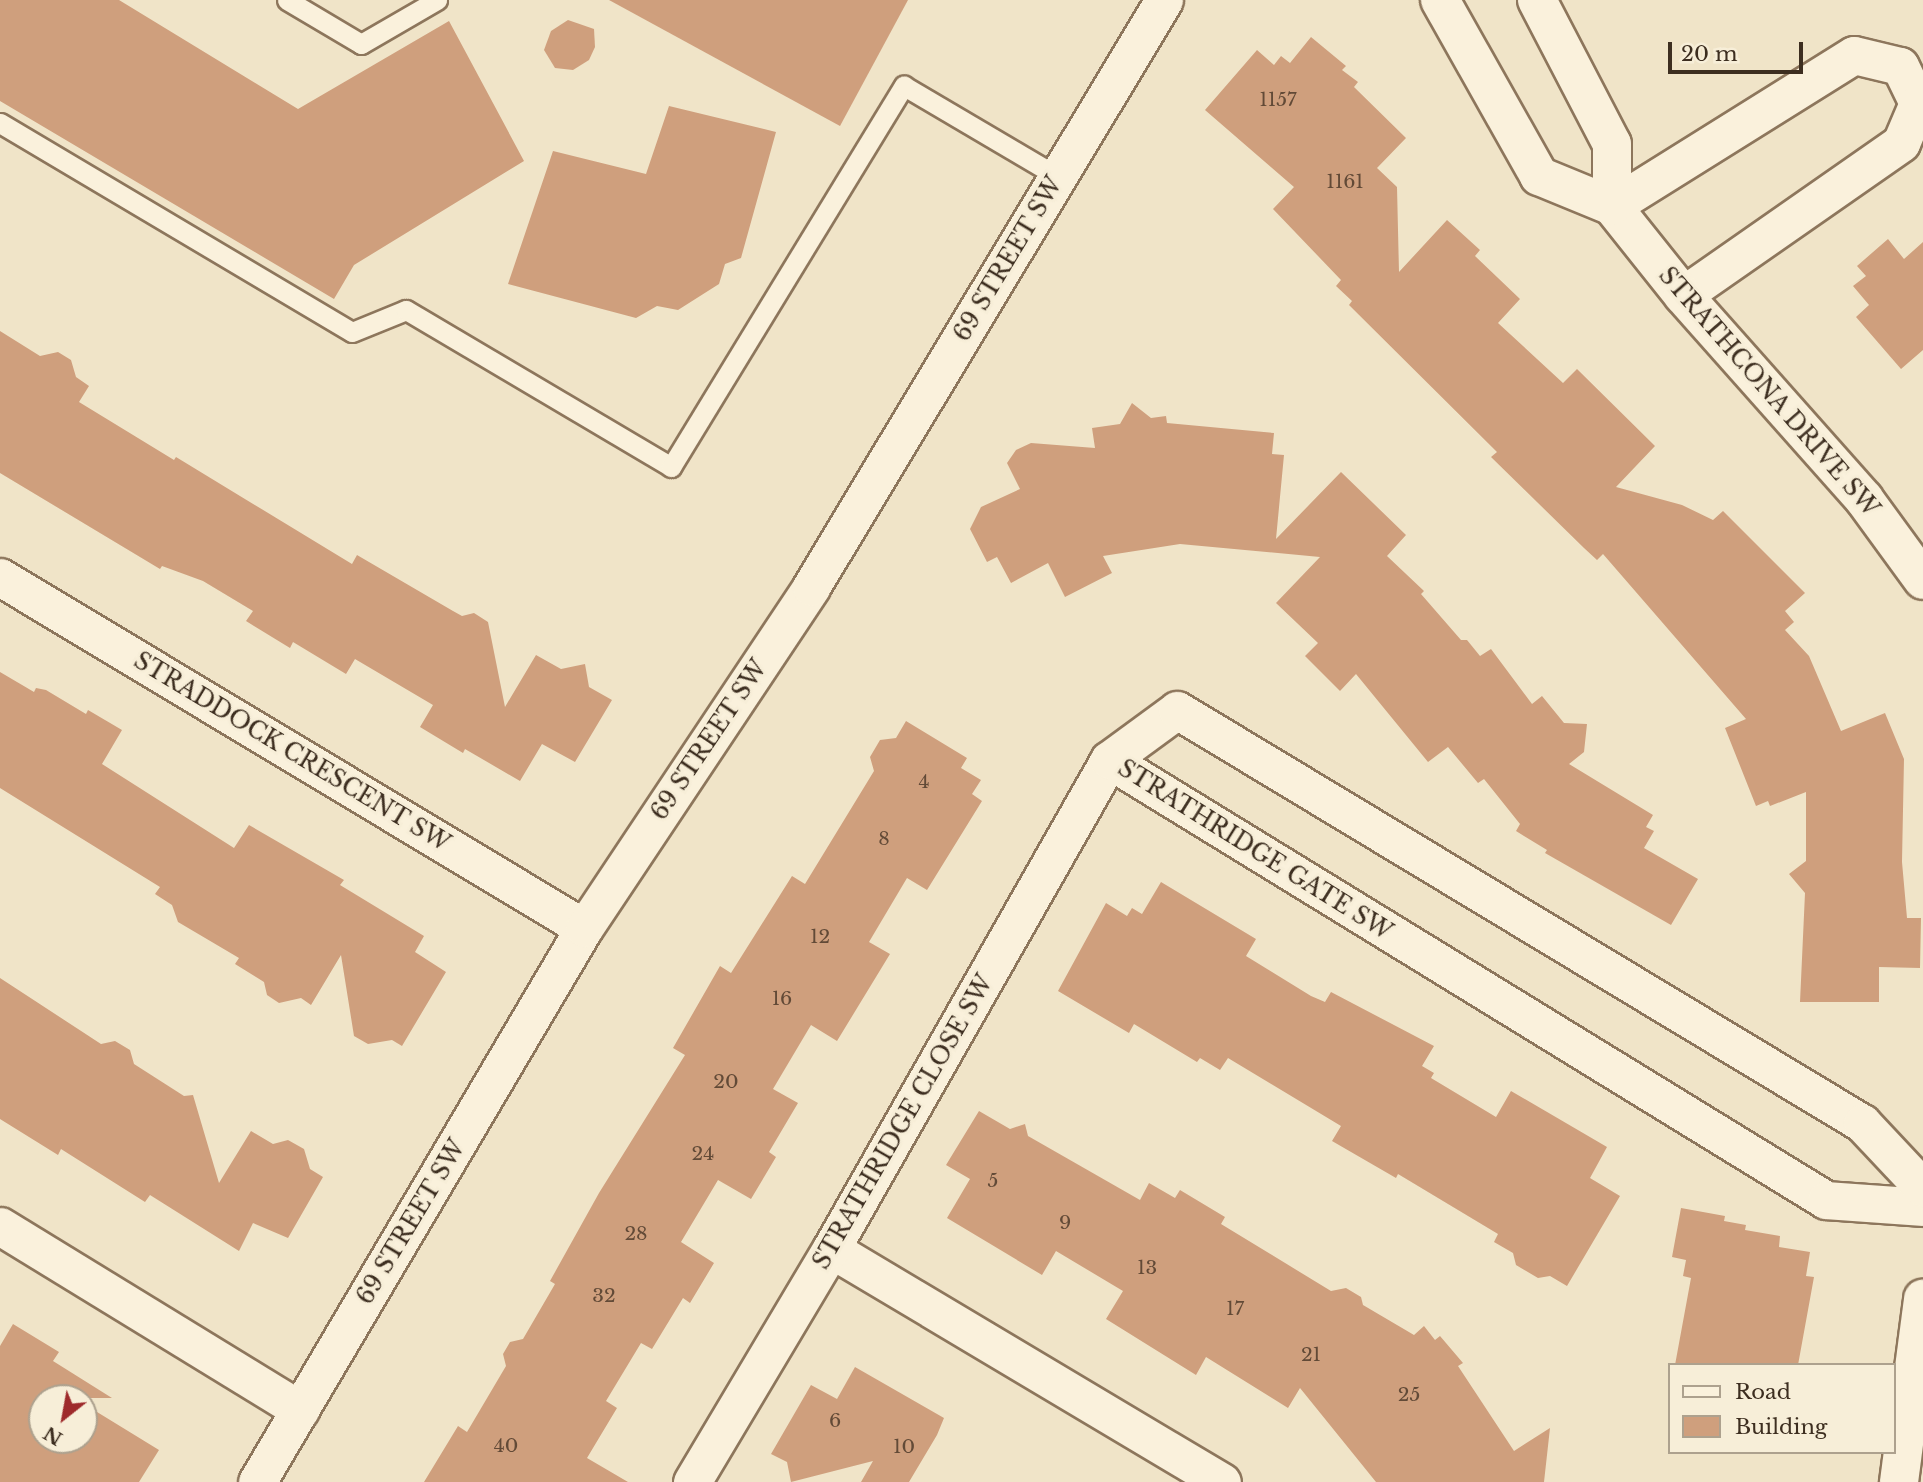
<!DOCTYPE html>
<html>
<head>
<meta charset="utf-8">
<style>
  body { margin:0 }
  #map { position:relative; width:1923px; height:1482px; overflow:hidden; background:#f0e4c8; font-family:"Libre Baskerville",serif }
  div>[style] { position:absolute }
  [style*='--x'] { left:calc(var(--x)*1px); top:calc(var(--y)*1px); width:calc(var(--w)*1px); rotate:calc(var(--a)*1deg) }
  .building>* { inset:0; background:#cf9f7d }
  .roads { filter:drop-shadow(2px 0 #8d765c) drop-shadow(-2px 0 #8d765c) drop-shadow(0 2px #8d765c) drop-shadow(0 -2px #8d765c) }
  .service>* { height:19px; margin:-9.5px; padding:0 9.5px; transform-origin:9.5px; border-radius:9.5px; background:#faf1dc }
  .minor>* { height:37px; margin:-18.5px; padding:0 18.5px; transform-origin:18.5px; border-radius:18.5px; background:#faf1dc }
  .tertiary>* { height:38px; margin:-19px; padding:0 19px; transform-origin:19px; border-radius:19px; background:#faf1dc }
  span { translate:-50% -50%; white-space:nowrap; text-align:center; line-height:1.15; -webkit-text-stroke:6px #f7eed8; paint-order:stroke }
  .number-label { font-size:19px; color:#624a37 }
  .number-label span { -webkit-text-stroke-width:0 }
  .street-label { font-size:23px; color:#3d2e20 }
  .legend { position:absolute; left:1668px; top:1363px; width:228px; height:91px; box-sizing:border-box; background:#f7eed8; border:2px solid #ada18e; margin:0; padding:9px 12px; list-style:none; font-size:21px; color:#3d2e20 }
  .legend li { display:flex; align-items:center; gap:14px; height:35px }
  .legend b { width:35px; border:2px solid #ada18e }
  .north { position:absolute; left:28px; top:1384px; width:70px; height:70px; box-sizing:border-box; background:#f7eed8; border:2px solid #ada18e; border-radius:50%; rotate:211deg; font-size:19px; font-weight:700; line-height:28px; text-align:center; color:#3d2e20 }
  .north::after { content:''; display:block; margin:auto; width:24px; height:32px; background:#9e2a2b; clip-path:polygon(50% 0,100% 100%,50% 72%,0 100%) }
  .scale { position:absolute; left:1668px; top:42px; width:135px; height:32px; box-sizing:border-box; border:4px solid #3d2e20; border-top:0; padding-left:9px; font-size:21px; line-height:24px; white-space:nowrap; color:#3d2e20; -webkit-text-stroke:5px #f7eed8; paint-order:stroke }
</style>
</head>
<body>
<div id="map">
  <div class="building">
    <i style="clip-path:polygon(0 0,119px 0,298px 109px,449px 21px,524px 161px,354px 265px,334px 299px,0 101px)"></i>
    <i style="clip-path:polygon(609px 0,908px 0,840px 126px)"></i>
    <i style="clip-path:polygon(568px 20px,594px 29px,595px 47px,589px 60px,573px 70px,555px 68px,544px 50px,551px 31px)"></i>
    <i style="clip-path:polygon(1311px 37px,1346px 66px,1342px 70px,1358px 82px,1354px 87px,1406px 138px,1377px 168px,1397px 187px,1399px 272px,1447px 220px,1480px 250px,1475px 256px,1520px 299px,1498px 323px,1563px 383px,1577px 369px,1655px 446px,1616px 487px,1682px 505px,1713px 520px,1723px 511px,1805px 593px,1785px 611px,1794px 622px,1785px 630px,1809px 656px,1841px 731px,1885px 713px,1904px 759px,1902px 862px,1907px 918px,1921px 918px,1920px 968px,1879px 967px,1879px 1002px,1800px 1002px,1805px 893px,1789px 874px,1806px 861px,1806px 792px,1770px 806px,1768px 801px,1756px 806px,1725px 728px,1746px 719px,1603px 554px,1597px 560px,1584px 548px,1491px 457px,1497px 452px,1349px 305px,1352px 301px,1336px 286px,1341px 280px,1273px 209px,1294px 187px,1205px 110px,1257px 50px,1274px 65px,1281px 56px,1290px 63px)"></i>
    <i style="clip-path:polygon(669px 106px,776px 132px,741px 258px,725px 264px,719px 284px,678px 310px,657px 306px,636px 318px,508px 284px,553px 151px,646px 174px)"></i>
    <i style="clip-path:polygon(1888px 239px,1904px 259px,1923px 242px,1923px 350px,1901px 369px,1856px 317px,1869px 305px,1853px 286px,1866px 276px,1857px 266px)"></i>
    <i style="clip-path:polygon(0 331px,40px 356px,58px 352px,71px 360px,76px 377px,89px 386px,79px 402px,174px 460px,176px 457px,352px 564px,357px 555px,453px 611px,462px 616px,474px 613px,488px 622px,505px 707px,536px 655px,561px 669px,585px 664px,589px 687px,612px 700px,575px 762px,542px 744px,520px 781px,465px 749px,463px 753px,420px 727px,433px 705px,355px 659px,346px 674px,293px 642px,290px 648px,246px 621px,253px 611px,203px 581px,162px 566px,160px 569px,0 473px)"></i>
    <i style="clip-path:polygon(1132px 403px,1151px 418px,1166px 416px,1167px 423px,1274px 433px,1272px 454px,1284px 455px,1276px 539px,1341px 472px,1406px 535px,1387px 556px,1424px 591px,1421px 594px,1461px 640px,1467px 640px,1480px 656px,1491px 649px,1532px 704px,1542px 696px,1564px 723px,1587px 724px,1584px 752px,1569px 764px,1653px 815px,1646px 827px,1654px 831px,1644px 848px,1698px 879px,1671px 925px,1545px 853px,1547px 850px,1516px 831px,1520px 824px,1484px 779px,1478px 783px,1448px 747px,1428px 762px,1356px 674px,1340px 691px,1305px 656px,1318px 643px,1276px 603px,1320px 557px,1180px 544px,1103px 556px,1112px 573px,1065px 597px,1048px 563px,1011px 583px,997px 557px,987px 562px,970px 529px,981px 507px,1020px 489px,1007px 463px,1016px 450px,1031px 443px,1095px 448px,1092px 428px,1120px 424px)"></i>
    <i style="clip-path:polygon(0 672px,34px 692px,36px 688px,46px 690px,86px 714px,88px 710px,122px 730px,102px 764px,234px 848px,249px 825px,344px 880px,340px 885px,424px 936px,415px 952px,446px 972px,402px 1046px,392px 1040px,368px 1044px,354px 1036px,341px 955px,311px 1005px,301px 998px,279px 1003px,267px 995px,264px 982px,235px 964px,239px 958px,178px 922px,172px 905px,155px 894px,160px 887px,0 788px)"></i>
    <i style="clip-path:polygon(906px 721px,967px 758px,961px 768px,981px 780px,972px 794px,982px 801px,927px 890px,907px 878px,869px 942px,890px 954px,837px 1041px,811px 1025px,773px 1089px,798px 1103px,769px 1152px,776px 1157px,751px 1199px,718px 1180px,681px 1242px,714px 1263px,690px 1303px,683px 1298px,652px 1349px,641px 1343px,606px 1401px,617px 1408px,587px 1458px,628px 1482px,424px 1482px,458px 1426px,467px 1432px,506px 1366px,503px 1354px,510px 1342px,523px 1339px,555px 1284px,550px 1281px,599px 1193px,685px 1055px,673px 1048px,720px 966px,731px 973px,792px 876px,805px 884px,874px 771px,870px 757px,880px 740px,896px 738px)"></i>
    <i style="clip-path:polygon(1161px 882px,1256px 939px,1246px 956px,1311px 996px,1325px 1002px,1331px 992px,1434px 1046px,1422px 1066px,1434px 1073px,1431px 1078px,1496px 1117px,1511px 1091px,1607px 1147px,1590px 1178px,1620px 1196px,1567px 1286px,1550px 1276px,1538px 1278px,1516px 1265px,1513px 1253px,1494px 1242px,1498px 1234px,1398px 1174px,1396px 1178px,1332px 1141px,1341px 1126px,1228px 1058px,1220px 1070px,1200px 1058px,1197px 1062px,1134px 1024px,1129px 1033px,1058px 991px,1106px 903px,1127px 916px,1132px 908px,1142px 914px)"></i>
    <i style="clip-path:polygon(0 978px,101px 1044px,115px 1041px,130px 1050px,134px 1064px,184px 1096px,193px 1095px,219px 1183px,251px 1131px,273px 1144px,288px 1140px,304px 1149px,310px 1169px,323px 1177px,288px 1238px,253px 1223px,239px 1251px,150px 1195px,145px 1202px,61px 1149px,58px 1155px,0 1119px)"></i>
    <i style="clip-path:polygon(979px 1111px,1010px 1129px,1025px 1124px,1028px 1136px,1140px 1200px,1149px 1183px,1175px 1198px,1180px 1190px,1225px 1217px,1221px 1224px,1331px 1291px,1346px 1288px,1361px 1297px,1363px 1305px,1414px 1335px,1424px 1326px,1435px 1340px,1440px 1336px,1463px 1363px,1458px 1366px,1514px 1451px,1550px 1428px,1544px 1482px,1376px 1482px,1300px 1388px,1288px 1408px,1206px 1357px,1196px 1375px,1106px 1319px,1123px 1291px,1056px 1251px,1042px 1275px,947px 1218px,970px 1179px,946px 1165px)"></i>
    <i style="clip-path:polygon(1681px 1208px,1725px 1216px,1724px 1221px,1746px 1225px,1745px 1230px,1780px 1236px,1779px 1247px,1810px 1252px,1806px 1276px,1814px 1277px,1798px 1365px,1675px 1365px,1691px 1278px,1683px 1276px,1686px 1260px,1672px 1257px)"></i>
    <i style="clip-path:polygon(13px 1324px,59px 1352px,53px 1361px,112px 1398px,42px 1398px,42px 1440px,84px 1440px,84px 1404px,159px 1450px,139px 1482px,0 1482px,0 1346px)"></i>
    <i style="clip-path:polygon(855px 1367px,944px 1418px,937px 1435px,909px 1482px,861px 1482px,873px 1461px,791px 1482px,787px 1462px,771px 1454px,811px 1385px,837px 1399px)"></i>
  </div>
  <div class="roads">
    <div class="service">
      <i style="--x:287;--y:0;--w:86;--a:30.7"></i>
      <i style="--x:361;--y:44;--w:88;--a:-30.1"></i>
      <i style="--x:0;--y:123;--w:409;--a:30.7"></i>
      <i style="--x:352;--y:332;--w:58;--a:-22.2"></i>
      <i style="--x:406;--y:310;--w:308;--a:30.6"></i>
      <i style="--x:671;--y:467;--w:447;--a:-58.6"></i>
      <i style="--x:904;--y:86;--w:178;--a:30.5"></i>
    </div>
    <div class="minor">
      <i style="--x:1612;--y:206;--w:285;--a:-32"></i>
      <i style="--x:1854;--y:55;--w:47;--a:13.4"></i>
      <i style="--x:1900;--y:66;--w:41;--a:64.1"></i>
      <i style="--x:1918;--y:103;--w:43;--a:113"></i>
      <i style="--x:1901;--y:143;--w:266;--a:145.1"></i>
      <i style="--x:0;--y:577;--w:681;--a:31.01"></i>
      <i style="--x:1109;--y:760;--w:841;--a:31.54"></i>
      <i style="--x:1826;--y:1200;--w:97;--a:4.1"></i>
      <i style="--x:0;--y:1226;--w:352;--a:31.5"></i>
      <i style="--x:831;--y:1249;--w:455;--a:30.8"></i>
      <i style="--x:257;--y:1482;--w:643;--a:-59.45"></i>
      <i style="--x:584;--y:928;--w:410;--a:-56.3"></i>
      <i style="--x:811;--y:587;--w:685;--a:-58.98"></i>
      <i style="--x:692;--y:1482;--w:271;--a:-59.2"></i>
      <i style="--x:831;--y:1249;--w:562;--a:-60.38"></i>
      <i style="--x:1109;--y:760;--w:84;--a:-36.3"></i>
      <i style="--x:1177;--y:710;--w:800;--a:31.09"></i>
      <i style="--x:1862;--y:1123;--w:89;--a:46.8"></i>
    </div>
    <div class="tertiary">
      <i style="--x:1440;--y:0;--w:202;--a:60.6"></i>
      <i style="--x:1539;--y:176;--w:79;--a:22.3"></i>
      <i style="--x:1612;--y:206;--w:114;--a:51.4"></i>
      <i style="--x:1683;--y:295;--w:273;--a:48.4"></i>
      <i style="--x:1864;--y:499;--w:100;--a:53.9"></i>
      <i style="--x:1537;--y:0;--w:162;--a:62.5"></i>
      <i style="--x:1612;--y:144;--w:62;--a:90"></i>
      <i style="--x:1899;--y:1482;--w:185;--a:-82.5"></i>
    </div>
  </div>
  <div class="number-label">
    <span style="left:1278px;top:100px">1157</span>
    <span style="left:1345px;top:182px">1161</span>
    <span style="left:924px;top:782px">4</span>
    <span style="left:884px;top:839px">8</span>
    <span style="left:820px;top:937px">12</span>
    <span style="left:782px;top:999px">16</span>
    <span style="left:726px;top:1082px">20</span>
    <span style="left:703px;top:1154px">24</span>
    <span style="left:993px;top:1181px">5</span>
    <span style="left:1065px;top:1223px">9</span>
    <span style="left:636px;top:1234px">28</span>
    <span style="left:1147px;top:1268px">13</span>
    <span style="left:604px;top:1296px">32</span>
    <span style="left:1235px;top:1309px">17</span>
    <span style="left:1311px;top:1355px">21</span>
    <span style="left:1409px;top:1395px">25</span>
    <span style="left:835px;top:1421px">6</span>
    <span style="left:506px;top:1446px">40</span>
    <span style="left:904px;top:1447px">10</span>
  </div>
  <div class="street-label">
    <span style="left:1008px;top:259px;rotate:-59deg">69 STREET SW</span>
    <span style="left:1769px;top:392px;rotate:49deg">STRATHCONA DRIVE SW</span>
    <span style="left:709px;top:740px;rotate:-56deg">69 STREET SW</span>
    <span style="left:292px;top:752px;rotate:31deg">STRADDOCK CRESCENT SW</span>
    <span style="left:1255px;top:850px;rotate:32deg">STRATHRIDGE GATE SW</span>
    <span style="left:903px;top:1122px;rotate:-60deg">STRATHRIDGE CLOSE SW</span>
    <span style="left:411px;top:1222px;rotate:-59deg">69 STREET SW</span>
  </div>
  <ul class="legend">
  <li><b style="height:9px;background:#faf1dc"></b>Road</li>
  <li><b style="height:19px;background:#cf9f7d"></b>Building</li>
  </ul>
  <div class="north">N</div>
  <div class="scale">20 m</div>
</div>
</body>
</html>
